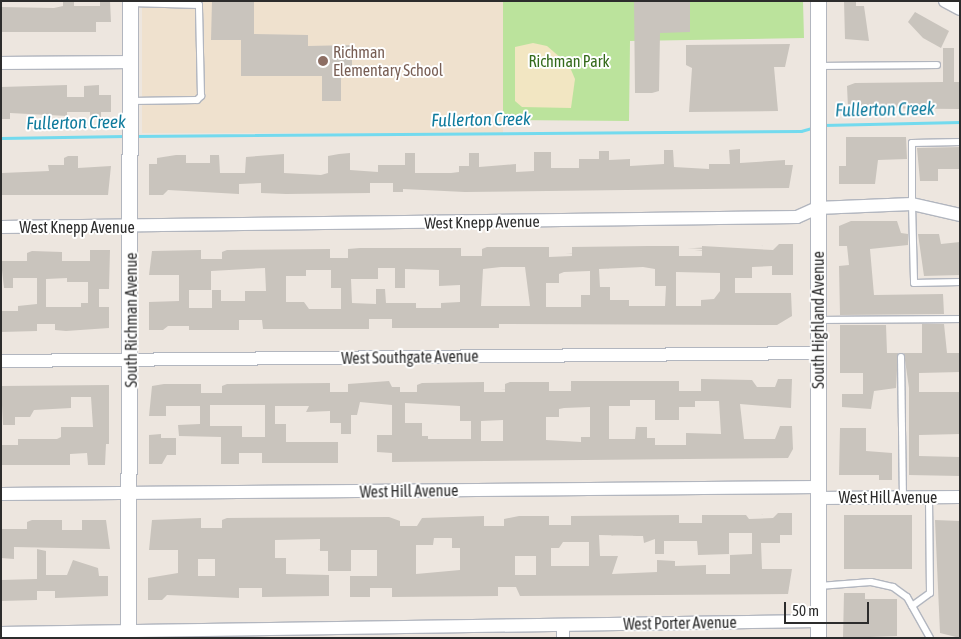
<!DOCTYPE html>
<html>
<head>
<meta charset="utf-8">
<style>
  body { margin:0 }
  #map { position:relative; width:961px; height:639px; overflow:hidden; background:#ede6df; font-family:"Asap Condensed",sans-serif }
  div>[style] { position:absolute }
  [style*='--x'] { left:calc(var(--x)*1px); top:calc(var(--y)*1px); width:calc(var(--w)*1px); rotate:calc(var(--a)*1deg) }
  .education>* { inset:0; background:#efe1ce; transform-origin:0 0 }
  .green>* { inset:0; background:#bbe39c }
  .sand>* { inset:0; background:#f2e6c2 }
  .stream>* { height:3px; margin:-1.5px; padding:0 1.5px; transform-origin:1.5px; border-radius:1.5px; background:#73daee }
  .building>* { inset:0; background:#c9c4bd; transform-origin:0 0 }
  .roads { filter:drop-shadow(1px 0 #b2b6bf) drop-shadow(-1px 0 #b2b6bf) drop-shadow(0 1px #b2b6bf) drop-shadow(0 -1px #b2b6bf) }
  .service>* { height:6px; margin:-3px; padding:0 3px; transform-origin:3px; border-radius:3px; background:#fff }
  .minor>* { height:12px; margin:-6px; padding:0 6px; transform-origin:6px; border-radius:6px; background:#fff }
  .tertiary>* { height:15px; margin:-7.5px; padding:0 7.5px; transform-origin:7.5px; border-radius:7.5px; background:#fff }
  .dots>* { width:14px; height:14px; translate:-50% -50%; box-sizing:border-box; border:2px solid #fff; border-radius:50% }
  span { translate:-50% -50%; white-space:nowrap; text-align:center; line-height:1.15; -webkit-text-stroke:4px #fff; paint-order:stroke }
  .education-label { font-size:16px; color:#785e54 }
  .left { translate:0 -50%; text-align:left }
  .park-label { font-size:16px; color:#346a1b }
  .street-label { font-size:16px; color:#2c2c2c }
  .water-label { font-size:18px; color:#0f7b9d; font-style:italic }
  .frame { position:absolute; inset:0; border:2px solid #2c2c2c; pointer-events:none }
  .scale { position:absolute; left:784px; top:602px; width:85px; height:22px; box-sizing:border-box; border:2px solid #2c2c2c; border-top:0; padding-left:6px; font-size:15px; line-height:18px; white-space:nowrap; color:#2c2c2c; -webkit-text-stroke:4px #fff; paint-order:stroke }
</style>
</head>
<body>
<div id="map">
  <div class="education">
    <i style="left:142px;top:1px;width:361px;height:132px"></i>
  </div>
  <div class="green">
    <i style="clip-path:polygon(503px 1px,803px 1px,804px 38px,630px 41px,629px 121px,503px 120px)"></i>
  </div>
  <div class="sand">
    <i style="clip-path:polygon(533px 43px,547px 46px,569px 65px,575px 79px,571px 108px,522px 107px,515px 101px,515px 47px)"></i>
  </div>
  <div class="stream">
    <i style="--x:823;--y:125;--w:137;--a:-1.3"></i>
    <i style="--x:134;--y:136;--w:667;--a:-0.43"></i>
    <i style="--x:801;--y:131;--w:15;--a:-16"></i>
    <i style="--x:1;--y:138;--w:124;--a:-0.9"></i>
  </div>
  <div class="building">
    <i style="clip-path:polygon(63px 1px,74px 1px,74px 6px,100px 6px,100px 1px,110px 1px,111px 22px,96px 22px,96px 32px,1px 32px,1px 7px,54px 8px,63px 6px)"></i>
    <i style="clip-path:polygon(212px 1px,254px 1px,254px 34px,308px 35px,308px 46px,352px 45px,352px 70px,341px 70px,341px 101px,322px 101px,322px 76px,241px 76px,241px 40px,211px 40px)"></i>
    <i style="clip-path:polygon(634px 1px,690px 1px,690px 32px,660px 33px,659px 91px,652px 93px,635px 93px)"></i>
    <i style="clip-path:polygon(844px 1px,856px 1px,856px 6px,864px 6px,869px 41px,845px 39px)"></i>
    <i style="clip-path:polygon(915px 12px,949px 31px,941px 48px,923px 38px,908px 22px)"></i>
    <i style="clip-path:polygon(790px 44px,785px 67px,774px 67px,778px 111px,689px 112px,692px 68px,686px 65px,686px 45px)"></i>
    <i style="clip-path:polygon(943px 48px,954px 48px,954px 82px,960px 82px,960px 109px,848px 108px,847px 86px,855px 83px,943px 82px)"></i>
    <i style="clip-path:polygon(67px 85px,67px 97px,84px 97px,84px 86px,99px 85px,99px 95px,111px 95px,111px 112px,101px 112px,101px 118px,90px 119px,90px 112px,67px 112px,67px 116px,10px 113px,10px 119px,1px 119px,1px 87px)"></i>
    <i style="clip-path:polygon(846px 137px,906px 137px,907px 159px,878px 160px,875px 184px,839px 184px,839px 166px,846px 166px)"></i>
    <i style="clip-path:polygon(960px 147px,960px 169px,938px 169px,938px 181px,920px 181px,917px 148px)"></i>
    <i style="clip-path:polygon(740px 149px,740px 163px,785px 160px,785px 165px,793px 165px,789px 188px,465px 192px,403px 189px,403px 192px,393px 192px,393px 183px,370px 183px,370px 193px,286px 194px,261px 193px,261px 183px,239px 184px,239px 194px,168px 190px,163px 195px,149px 195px,149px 164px,157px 164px,157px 158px,176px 155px,186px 155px,186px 163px,210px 163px,210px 155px,219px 155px,220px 173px,245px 173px,246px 157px,284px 154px,284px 173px,321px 175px,328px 173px,328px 156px,339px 154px,350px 153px,350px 170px,378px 172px,378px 165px,405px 165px,405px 153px,415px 153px,415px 173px,451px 173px,459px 172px,459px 166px,469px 166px,469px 153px,479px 153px,479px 167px,516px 164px,516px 172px,534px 171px,534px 152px,551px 152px,551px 168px,579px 168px,579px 159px,599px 159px,599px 151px,609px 151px,609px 160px,630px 159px,630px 166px,664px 164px,664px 150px,673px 150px,674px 167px,709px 169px,709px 164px,730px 164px,729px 150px)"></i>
    <i style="clip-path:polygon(68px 156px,78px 156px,78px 168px,111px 166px,108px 195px,1px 195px,2px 173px,49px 171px,48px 165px,64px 165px,64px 158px)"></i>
    <i style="clip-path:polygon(851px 221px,897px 221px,901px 233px,908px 234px,908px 245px,870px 249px,874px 295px,943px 294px,944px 314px,840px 315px,839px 266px,849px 265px,847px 246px,839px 246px,839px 226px)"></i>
    <i style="clip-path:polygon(918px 234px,939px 234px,941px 244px,960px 242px,960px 275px,924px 276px)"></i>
    <i style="clip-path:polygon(evenodd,779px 244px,793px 244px,793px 275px,772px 275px,772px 266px,752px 267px,752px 278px,735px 278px,735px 293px,791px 293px,792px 316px,777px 325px,499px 324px,499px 328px,392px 328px,392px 319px,369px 319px,369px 329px,263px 329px,262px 320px,239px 320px,239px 330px,189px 330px,189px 326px,168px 326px,163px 330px,149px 330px,149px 302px,179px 301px,179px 275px,149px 275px,152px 251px,201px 250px,201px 259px,222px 259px,222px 252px,227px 250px,330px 249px,330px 258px,348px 258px,348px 249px,360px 248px,461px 248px,461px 256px,482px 256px,482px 249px,487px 247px,549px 247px,549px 257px,572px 256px,572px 247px,649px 246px,679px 246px,679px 256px,702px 256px,702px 246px,773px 250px,779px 244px,501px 267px,525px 267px,530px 306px,481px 306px,483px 269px,501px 267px,779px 244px,643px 267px,655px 269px,655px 286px,666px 286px,665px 306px,629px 306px,629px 300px,610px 300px,610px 287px,600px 287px,599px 269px,643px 267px,779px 244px,265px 268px,266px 291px,245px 291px,245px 301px,221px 301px,221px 290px,212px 290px,212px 308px,189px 308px,189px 290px,211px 290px,211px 271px,265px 268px,779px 244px,378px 268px,395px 268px,395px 288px,405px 288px,405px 269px,439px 270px,439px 286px,460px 285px,460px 302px,441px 303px,441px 308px,416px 308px,416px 303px,386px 303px,385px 289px,376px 289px,376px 304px,352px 303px,351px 279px,378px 279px,378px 268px,779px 244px,306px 270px,331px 270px,331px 288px,341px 288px,341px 309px,309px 309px,304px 302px,286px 302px,286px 276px,306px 276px,306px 270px,779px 244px,590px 271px,590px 295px,581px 295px,581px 307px,546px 307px,546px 283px,559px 283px,559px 274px,564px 272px,590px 271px,779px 244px,676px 272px,720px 273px,720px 291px,714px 299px,701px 300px,701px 306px,676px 306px,676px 272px)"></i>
    <i style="clip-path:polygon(evenodd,90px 250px,110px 250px,109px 289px,99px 289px,99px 307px,109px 307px,109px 328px,66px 331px,55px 330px,55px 324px,37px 324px,37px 331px,1px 332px,1px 311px,18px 311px,18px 306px,37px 304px,37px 278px,13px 278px,13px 288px,4px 288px,1px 261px,27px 261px,27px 253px,32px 251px,62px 252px,62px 261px,90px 261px,90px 250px,67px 278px,67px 282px,88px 282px,88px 303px,81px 303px,81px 307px,46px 307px,46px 279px,67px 278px)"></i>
    <i style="clip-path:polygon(922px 324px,944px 324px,947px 353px,960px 353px,960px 372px,919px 373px,919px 392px,960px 392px,960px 434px,919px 435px,919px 456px,960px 457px,960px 476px,909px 475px,909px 388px,904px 353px,922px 353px)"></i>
    <i style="clip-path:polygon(840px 325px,886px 325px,887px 353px,898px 353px,896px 388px,874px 391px,871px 409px,842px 407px,842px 394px,863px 394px,863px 373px,840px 373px)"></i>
    <i style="clip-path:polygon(evenodd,701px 379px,752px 380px,757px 387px,775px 387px,778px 379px,792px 379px,791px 408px,740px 404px,744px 439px,775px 439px,780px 426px,792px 426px,793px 449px,788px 458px,392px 462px,392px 453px,377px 452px,377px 435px,392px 435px,392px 405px,360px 402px,357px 415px,351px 415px,351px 434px,341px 434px,341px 423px,330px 423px,330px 411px,306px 412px,309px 406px,275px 406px,275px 424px,286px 424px,286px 442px,338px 442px,338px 463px,262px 463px,262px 453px,239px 453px,239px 464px,221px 464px,221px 437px,179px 436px,178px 425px,200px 424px,200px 406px,166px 406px,166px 416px,149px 416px,152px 386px,164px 384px,201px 384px,201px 393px,222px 393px,222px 386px,227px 384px,330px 383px,330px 392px,348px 392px,348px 384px,389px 381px,392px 387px,400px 387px,400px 392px,417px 392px,417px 385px,422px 383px,484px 382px,484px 392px,505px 392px,505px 384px,510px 382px,549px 382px,549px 391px,571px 391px,571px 381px,679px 381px,679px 391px,701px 391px,701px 379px,630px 400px,655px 400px,655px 420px,679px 420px,679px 407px,695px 407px,695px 401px,719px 401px,721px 434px,686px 433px,686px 445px,655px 445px,655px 438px,647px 438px,647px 427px,636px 427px,635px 439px,609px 439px,609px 406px,630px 406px,630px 400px,701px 379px,405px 403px,460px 406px,460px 421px,471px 421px,471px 439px,428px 439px,428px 436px,422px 436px,422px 423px,405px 423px,405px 403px,701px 379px,210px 405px,265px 405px,265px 437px,242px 437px,242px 426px,210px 426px,210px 405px,701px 379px,590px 407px,590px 437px,581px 437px,581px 442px,546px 440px,546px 417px,559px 417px,559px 409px,564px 408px,590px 407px,701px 379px,503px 420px,503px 441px,481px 441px,481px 421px,503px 420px)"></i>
    <i style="clip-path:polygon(109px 385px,109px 444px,106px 444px,105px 465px,88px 465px,87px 453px,70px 454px,70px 465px,1px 465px,1px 445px,18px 445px,18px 439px,57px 439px,61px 437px,61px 427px,93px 427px,91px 397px,71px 397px,71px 408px,34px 410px,30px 417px,15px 417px,15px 425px,3px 425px,1px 386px)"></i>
    <i style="clip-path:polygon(840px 428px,866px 428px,866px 451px,892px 453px,892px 480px,879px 480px,879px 475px,839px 475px)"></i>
    <i style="clip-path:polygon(161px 434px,161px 438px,176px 438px,176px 455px,167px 455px,162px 464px,149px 464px,149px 435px)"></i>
    <i style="clip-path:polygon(evenodd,778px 513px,792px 513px,792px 535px,780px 535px,780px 543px,761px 543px,762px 569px,792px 569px,788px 594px,520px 596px,516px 587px,498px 587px,498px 596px,392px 597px,392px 588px,370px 588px,370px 597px,350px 597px,350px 576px,377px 576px,377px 550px,351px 550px,351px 571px,328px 571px,328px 551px,320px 551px,320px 539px,275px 540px,275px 558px,286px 558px,286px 574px,329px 575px,329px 596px,262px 597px,262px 588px,239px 588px,239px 598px,167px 595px,162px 600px,148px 600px,148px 578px,178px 573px,178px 550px,149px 550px,152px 520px,201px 518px,201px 528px,222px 528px,222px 520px,227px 518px,389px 517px,400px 521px,400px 526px,417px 526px,422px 518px,484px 516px,484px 526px,504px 526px,504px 519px,519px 516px,549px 516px,549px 525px,571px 525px,571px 516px,679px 515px,679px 523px,702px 523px,702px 515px,746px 515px,749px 519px,773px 518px,778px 513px,729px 533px,752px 533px,752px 554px,730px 555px,730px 574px,706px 574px,706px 565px,675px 566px,675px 561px,657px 560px,657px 572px,612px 574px,618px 556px,600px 556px,599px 535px,643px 536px,644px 543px,655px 539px,655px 554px,664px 554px,664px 541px,697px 541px,698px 555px,729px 554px,729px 533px,778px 513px,434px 538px,452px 538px,452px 548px,460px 548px,460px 570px,416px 574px,416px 545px,433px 545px,434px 538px,778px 513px,563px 542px,589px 542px,589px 566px,551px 566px,551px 548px,559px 548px,563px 542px,778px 513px,515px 556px,536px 556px,536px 575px,515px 575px,515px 556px,778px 513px,198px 559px,215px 559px,215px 576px,198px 576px,198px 559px)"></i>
    <i style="left:844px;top:515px;width:68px;height:54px"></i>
    <i style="clip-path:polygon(32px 520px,62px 520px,62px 530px,82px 530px,82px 520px,106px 520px,110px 549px,14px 547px,14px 559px,1px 558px,1px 529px,27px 529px,27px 522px)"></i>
    <i style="clip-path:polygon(935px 520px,960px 521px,960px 638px,940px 633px)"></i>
    <i style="clip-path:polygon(37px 549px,46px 551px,46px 575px,67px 575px,73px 560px,98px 568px,99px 576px,108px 576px,108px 596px,55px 598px,55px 591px,37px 591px,37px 600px,1px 601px,1px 580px,37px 579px)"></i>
    <i style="clip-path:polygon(844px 593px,865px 593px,865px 599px,897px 599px,897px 636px,843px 638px)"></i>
  </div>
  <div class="roads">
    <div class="service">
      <i style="--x:819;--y:66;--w:118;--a:-0.5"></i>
      <i style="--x:131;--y:101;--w:66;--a:-0.9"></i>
      <i style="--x:197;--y:100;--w:6;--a:-45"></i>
      <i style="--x:201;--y:96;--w:91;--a:-91.3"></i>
      <i style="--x:199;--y:5;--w:68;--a:-178.3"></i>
      <i style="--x:960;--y:142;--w:48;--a:178.8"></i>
      <i style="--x:912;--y:143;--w:61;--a:90"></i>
      <i style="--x:912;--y:204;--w:79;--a:88.5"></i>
      <i style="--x:914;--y:283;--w:46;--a:-1.2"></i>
      <i style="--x:819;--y:320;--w:141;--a:-0.4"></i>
      <i style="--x:901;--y:357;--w:140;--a:89.2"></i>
      <i style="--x:819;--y:586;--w:52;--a:-4.4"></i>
      <i style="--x:871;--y:582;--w:23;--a:13"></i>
      <i style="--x:893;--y:587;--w:17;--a:36"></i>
      <i style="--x:907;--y:597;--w:47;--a:60.7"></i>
      <i style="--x:912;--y:606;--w:22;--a:-36"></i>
      <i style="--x:930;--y:593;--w:96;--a:-90.6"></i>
    </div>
    <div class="minor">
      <i style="--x:945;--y:1;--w:17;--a:28"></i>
      <i style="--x:1;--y:63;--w:128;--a:-0.4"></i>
      <i style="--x:1;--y:227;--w:796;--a:-0.72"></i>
      <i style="--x:797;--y:217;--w:22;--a:-24"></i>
      <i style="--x:817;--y:208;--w:95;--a:-2.4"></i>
      <i style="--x:912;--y:204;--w:49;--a:12.9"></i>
      <i style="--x:1;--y:361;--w:817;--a:-0.56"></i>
      <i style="--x:1;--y:494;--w:816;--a:-0.49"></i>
      <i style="--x:817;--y:498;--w:143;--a:-0.4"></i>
      <i style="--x:1;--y:633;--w:817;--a:-0.84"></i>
      <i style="--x:563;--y:638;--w:13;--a:-90"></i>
    </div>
    <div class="tertiary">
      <i style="--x:818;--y:1;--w:637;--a:90"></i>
      <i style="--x:128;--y:638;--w:637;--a:-89.82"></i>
    </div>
  </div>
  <div class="dots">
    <i style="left:323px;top:61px;background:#8d6e63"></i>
  </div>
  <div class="education-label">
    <span class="left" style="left:333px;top:61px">Richman<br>Elementary School</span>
  </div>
  <div class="park-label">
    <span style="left:569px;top:61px">Richman Park</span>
  </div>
  <div class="street-label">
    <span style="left:482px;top:222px;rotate:-1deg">West Knepp Avenue</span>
    <span style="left:77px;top:227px">West Knepp Avenue</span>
    <span style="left:131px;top:320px;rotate:-90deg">South Richman Avenue</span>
    <span style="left:818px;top:320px;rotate:-90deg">South Highland Avenue</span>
    <span style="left:410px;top:357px;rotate:-1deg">West Southgate Avenue</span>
    <span style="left:409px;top:491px;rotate:-1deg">West Hill Avenue</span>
    <span style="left:888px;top:497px">West Hill Avenue</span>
    <span style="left:680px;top:623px;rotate:-1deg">West Porter Avenue</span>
  </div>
  <div class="water-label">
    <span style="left:885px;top:110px;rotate:-1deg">Fullerton Creek</span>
    <span style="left:481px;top:120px;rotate:-1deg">Fullerton Creek</span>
    <span style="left:76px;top:123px;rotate:-1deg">Fullerton Creek</span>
  </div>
  <div class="frame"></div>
  <div class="scale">50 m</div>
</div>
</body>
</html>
